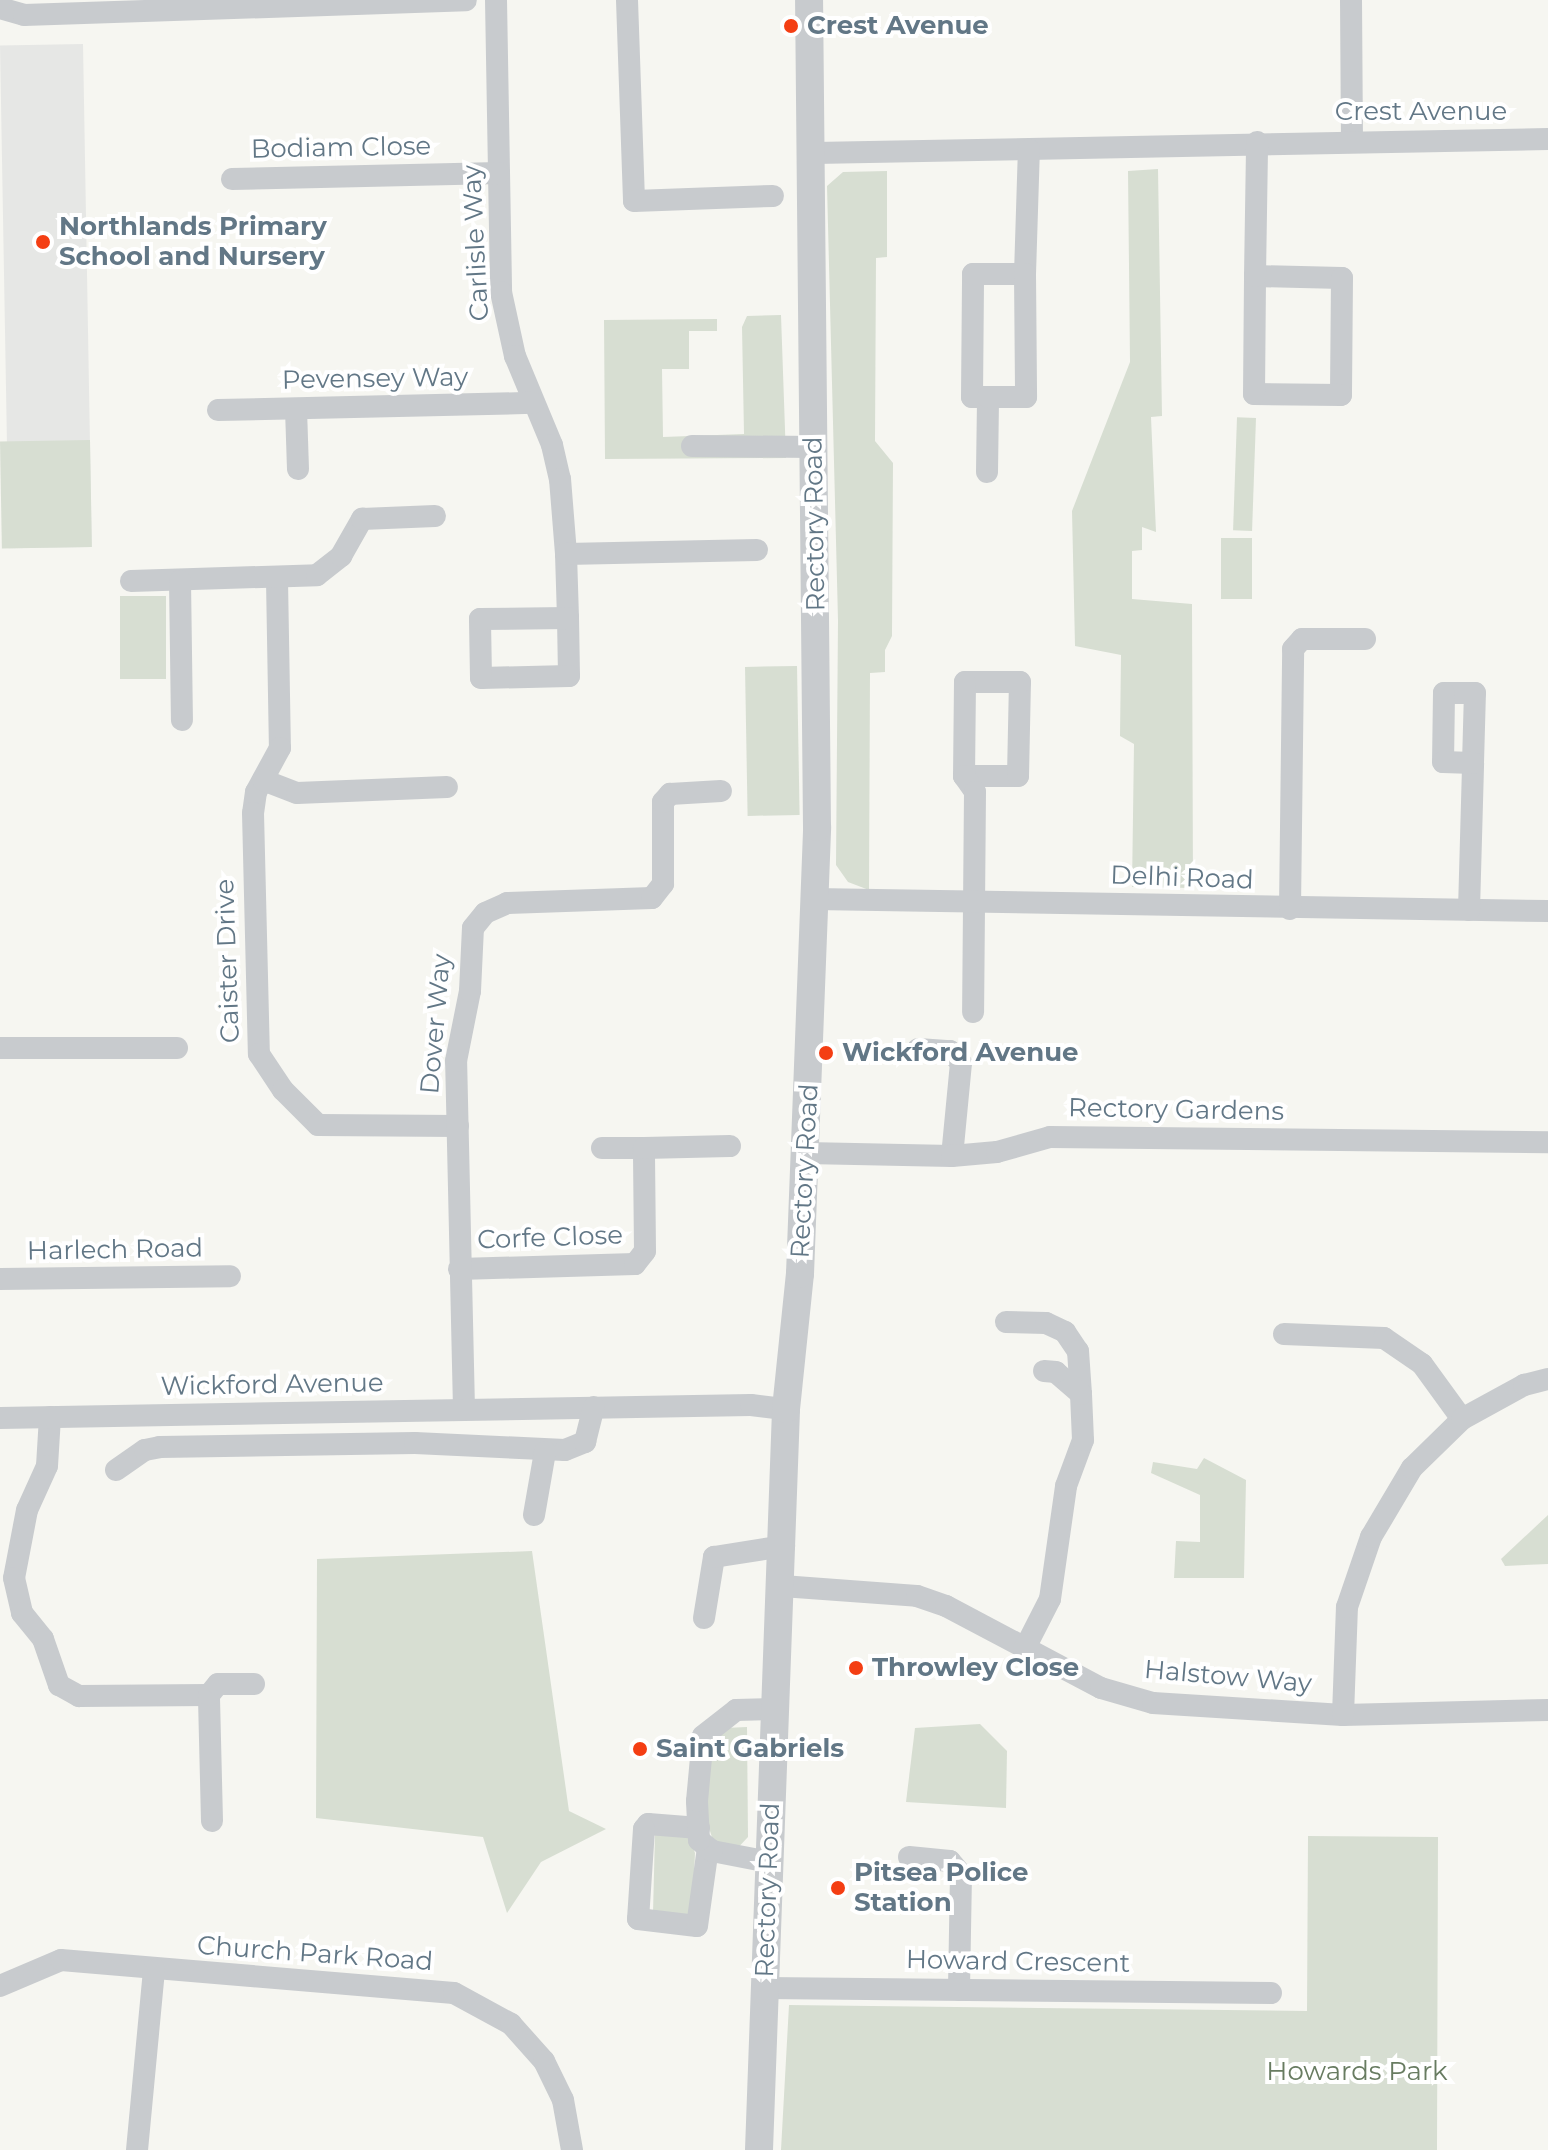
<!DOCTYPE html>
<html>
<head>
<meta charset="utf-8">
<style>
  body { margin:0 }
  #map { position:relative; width:1548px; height:2150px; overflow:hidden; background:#f6f6f1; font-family:Montserrat,sans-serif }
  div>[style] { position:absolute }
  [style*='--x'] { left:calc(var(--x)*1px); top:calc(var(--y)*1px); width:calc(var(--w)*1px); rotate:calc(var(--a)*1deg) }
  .built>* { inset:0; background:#e6e7e5; transform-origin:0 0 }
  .green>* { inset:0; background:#d7ded2; transform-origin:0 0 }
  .minor>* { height:22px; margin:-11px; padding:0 11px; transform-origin:11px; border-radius:11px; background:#c8cbce }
  .tertiary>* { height:28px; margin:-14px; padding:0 14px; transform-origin:14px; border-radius:14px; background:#c8cbce }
  .dots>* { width:22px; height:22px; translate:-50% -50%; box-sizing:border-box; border:4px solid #fff; border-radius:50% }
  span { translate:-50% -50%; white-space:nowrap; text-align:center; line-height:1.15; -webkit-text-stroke:8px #fff; paint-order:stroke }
  .poi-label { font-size:26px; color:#627786; font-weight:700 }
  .left { translate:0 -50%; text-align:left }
  .street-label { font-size:26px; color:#627786 }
  .park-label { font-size:26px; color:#687c61 }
</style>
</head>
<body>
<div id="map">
  <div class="built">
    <i style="left:83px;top:44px;width:503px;height:83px;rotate:89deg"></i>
  </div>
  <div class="green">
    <i style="clip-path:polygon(1158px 169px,1162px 416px,1151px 417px,1156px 532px,1142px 527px,1142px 550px,1132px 551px,1132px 599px,1192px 604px,1193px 888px,1132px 887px,1134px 744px,1120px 736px,1121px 655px,1075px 646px,1072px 511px,1130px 362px,1128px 171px)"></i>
    <i style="clip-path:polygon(887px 171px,887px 257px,876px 258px,875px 441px,893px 463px,892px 636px,885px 650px,885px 672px,870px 673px,869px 890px,848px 882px,836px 865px,838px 620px,827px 186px,843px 172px)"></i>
    <i style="clip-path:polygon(781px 315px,786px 458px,605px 459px,604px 320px,717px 319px,717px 331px,689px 331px,689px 369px,662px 369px,663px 437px,744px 434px,742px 327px,747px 316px)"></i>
    <i style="left:1256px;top:418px;width:113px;height:19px;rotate:92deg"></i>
    <i style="left:90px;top:440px;width:107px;height:90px;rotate:89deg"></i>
    <i style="left:1221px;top:538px;width:31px;height:61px"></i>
    <i style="left:120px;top:596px;width:46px;height:83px"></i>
    <i style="left:797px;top:666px;width:149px;height:52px;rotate:89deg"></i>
    <i style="clip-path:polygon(1204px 1458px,1246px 1480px,1244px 1578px,1174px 1578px,1176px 1541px,1200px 1542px,1200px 1495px,1151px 1473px,1153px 1462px,1197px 1469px)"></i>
    <i style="clip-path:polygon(1548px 1515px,1548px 1564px,1505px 1566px,1501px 1559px)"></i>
    <i style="clip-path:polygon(532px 1551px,569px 1811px,606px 1829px,541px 1862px,507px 1913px,483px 1837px,316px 1818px,317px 1559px)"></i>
    <i style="clip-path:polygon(980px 1724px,1007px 1751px,1006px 1808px,906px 1802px,915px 1728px)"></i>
    <i style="clip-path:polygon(747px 1727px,748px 1837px,732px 1854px,714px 1844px,706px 1818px,710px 1745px,725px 1728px)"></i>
    <i style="clip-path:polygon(655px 1834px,689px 1836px,695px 1853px,692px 1915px,653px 1913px)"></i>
    <i style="clip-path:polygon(1308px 1836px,1438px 1837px,1437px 2150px,781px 2150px,789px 2005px,1307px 2011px)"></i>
  </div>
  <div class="minor">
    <i style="--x:496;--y:0;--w:292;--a:89"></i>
    <i style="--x:501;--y:292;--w:66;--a:77.7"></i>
    <i style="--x:515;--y:356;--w:96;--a:67.4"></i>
    <i style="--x:552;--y:445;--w:35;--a:77"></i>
    <i style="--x:560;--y:479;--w:75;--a:85.4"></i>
    <i style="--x:566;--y:554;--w:64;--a:88.2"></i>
    <i style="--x:568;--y:618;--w:58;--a:89"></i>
    <i style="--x:569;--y:676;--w:88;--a:178.7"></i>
    <i style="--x:481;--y:678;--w:59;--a:-91"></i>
    <i style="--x:480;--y:619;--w:88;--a:-0.7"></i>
    <i style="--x:627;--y:0;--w:201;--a:88"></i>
    <i style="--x:634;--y:201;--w:139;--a:-2.1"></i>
    <i style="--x:1351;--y:0;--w:140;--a:89.6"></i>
    <i style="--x:0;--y:8;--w:25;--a:16"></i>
    <i style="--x:24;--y:15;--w:442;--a:-1.9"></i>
    <i style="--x:815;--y:153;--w:733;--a:-1.09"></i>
    <i style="--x:232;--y:179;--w:267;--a:-1.3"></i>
    <i style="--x:1025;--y:274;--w:124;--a:-88.2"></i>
    <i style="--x:1255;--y:276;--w:87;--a:1.3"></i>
    <i style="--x:1342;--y:278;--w:117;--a:90.5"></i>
    <i style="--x:1341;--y:395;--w:87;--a:-179.3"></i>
    <i style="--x:1254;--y:394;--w:118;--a:-89.5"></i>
    <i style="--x:1255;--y:276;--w:134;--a:-89.1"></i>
    <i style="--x:296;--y:409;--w:60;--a:88.1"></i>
    <i style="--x:218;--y:410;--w:315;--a:-1.3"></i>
    <i style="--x:692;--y:446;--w:122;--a:0.5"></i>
    <i style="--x:987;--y:472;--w:75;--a:-89.2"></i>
    <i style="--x:988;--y:397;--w:16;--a:180"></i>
    <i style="--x:972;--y:397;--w:123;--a:-89.5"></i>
    <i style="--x:973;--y:274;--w:52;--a:0"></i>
    <i style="--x:1025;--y:274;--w:123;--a:89.5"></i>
    <i style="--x:1026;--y:397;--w:38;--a:180"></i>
    <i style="--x:566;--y:554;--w:191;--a:-1.2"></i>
    <i style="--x:277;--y:580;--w:168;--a:89"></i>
    <i style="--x:280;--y:748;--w:50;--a:118.6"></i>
    <i style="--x:256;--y:792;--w:21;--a:98"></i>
    <i style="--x:253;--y:813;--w:241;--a:88.6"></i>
    <i style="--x:259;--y:1054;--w:43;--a:56.3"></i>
    <i style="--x:283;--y:1090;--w:49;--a:45"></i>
    <i style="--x:318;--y:1125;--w:140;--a:0.4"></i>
    <i style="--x:131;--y:581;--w:186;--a:-1.8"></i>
    <i style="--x:317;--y:575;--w:31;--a:-38"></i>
    <i style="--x:341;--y:556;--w:43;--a:-60.4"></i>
    <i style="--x:362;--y:519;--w:73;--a:-2.4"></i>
    <i style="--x:180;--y:581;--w:139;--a:89.2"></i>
    <i style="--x:964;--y:776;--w:54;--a:0"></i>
    <i style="--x:1018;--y:776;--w:94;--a:-88.8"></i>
    <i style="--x:1020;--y:682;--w:55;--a:180"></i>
    <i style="--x:965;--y:682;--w:94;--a:90.6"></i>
    <i style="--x:964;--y:776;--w:19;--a:55"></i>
    <i style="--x:975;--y:792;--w:220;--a:90.5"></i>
    <i style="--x:263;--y:780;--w:36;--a:21"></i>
    <i style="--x:297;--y:793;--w:150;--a:-2.3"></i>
    <i style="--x:814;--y:899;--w:734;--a:0.94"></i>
    <i style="--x:1290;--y:909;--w:260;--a:-89.3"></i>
    <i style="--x:1293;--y:649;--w:13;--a:-48"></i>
    <i style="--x:1302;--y:639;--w:63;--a:0"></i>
    <i style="--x:1469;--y:910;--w:147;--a:-88.4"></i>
    <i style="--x:1473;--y:763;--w:70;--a:-88.4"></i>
    <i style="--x:1475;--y:693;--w:31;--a:180"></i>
    <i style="--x:1444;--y:693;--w:69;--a:90.8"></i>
    <i style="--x:1443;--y:762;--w:30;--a:2"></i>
    <i style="--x:0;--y:1048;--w:177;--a:0"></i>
    <i style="--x:918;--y:1049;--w:32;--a:4"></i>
    <i style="--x:950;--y:1051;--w:16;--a:47"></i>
    <i style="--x:961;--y:1063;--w:93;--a:95.5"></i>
    <i style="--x:602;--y:1148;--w:42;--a:0"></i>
    <i style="--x:806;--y:1153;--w:146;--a:1.2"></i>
    <i style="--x:952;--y:1156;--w:45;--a:-5.1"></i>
    <i style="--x:997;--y:1152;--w:55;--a:-15.8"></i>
    <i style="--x:1050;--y:1137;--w:498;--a:0.6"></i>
    <i style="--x:459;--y:1269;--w:176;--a:-1.6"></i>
    <i style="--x:635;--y:1264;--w:16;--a:-52"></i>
    <i style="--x:645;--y:1251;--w:103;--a:-90.6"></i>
    <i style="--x:644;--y:1148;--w:86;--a:-1.3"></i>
    <i style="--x:0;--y:1279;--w:230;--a:-0.7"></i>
    <i style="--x:1006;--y:1322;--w:40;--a:1.4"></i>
    <i style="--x:1046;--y:1323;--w:21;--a:25"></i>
    <i style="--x:1065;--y:1332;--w:23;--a:56"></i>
    <i style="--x:1078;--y:1351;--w:43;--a:86"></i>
    <i style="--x:1284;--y:1334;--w:100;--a:2.3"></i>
    <i style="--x:1384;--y:1338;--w:46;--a:34.4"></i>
    <i style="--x:1422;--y:1364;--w:68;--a:54"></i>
    <i style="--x:464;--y:1409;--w:348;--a:-91.3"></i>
    <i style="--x:456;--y:1061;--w:71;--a:-78.7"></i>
    <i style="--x:470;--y:991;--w:63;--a:-87.3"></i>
    <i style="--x:473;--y:928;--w:19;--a:-51"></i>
    <i style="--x:485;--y:913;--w:24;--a:-24"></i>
    <i style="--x:507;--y:903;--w:145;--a:-2"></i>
    <i style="--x:652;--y:898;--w:18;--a:-52"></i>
    <i style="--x:663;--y:884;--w:82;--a:-90"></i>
    <i style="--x:663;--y:802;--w:11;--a:-49"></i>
    <i style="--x:670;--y:794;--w:51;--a:-3.4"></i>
    <i style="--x:50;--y:1417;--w:49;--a:93.5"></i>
    <i style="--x:47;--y:1466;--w:48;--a:114.4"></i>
    <i style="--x:27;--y:1510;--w:69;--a:100.8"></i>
    <i style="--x:14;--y:1578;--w:36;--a:77"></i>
    <i style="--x:22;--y:1613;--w:33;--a:51"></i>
    <i style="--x:43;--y:1639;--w:49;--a:70.8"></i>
    <i style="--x:59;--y:1685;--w:23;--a:29"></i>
    <i style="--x:79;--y:1696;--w:130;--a:-0.4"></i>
    <i style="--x:0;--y:1418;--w:751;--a:-0.99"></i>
    <i style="--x:751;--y:1405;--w:35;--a:7"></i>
    <i style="--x:116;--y:1470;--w:35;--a:-35"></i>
    <i style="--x:145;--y:1450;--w:15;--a:-11"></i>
    <i style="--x:160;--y:1447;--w:255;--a:-0.9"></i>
    <i style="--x:415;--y:1443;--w:150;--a:2.7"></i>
    <i style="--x:565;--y:1450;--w:22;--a:-22"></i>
    <i style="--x:585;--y:1442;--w:36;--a:-76"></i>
    <i style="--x:534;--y:1515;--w:64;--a:-80.1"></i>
    <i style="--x:782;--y:1586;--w:135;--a:4.2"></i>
    <i style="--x:917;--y:1596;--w:31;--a:19"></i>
    <i style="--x:946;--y:1606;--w:175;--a:27.9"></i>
    <i style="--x:1101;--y:1688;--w:54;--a:16.1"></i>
    <i style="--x:1153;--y:1703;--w:190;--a:3.6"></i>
    <i style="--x:1343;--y:1715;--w:205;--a:-1.4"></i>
    <i style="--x:704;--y:1618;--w:62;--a:-80.7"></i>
    <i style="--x:714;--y:1557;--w:71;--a:-8.9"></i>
    <i style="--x:1024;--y:1650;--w:57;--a:-63"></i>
    <i style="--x:1050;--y:1599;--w:114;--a:-81.9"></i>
    <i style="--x:1066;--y:1486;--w:49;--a:-69.7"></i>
    <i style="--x:1083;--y:1440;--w:46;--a:-92.5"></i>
    <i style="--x:1081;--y:1394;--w:33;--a:-139"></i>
    <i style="--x:1056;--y:1372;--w:12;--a:-175"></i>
    <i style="--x:1343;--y:1715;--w:108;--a:-87.9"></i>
    <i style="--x:1347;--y:1607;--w:74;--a:-71.1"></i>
    <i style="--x:1371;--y:1537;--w:80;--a:-59.3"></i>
    <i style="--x:1412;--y:1468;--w:70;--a:-44.4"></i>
    <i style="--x:1462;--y:1419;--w:71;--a:-28.7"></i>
    <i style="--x:1524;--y:1385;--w:25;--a:-14"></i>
    <i style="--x:212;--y:1821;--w:126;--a:-91.4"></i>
    <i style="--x:209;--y:1695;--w:14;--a:-51"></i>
    <i style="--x:218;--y:1684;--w:36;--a:0"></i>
    <i style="--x:699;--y:1828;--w:51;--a:-175.5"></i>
    <i style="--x:648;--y:1824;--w:6;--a:129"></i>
    <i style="--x:644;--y:1829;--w:90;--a:93.8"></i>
    <i style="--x:638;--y:1919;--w:59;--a:6.8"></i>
    <i style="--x:697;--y:1926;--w:79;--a:-82"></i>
    <i style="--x:909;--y:1857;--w:41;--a:5.6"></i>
    <i style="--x:950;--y:1861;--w:17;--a:50"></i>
    <i style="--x:961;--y:1874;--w:116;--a:91"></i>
    <i style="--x:769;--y:1862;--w:58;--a:-169.1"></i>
    <i style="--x:712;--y:1851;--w:17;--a:-140"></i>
    <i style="--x:699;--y:1840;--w:39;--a:-93"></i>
    <i style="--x:697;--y:1801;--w:65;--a:-84.7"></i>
    <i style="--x:703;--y:1736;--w:42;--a:-38.2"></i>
    <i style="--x:736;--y:1710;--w:40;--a:-1.4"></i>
    <i style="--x:0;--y:1986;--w:66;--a:-23.1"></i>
    <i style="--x:61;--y:1960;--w:394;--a:4.8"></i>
    <i style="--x:454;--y:1993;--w:65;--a:28.5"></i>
    <i style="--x:511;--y:2024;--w:50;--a:48.3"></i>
    <i style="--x:544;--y:2061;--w:43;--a:64"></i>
    <i style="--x:563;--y:2100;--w:51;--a:79.8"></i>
    <i style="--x:765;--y:1988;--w:506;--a:0.57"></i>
    <i style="--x:137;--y:2150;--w:181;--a:-84.6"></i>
  </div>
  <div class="tertiary">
    <i style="--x:759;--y:2150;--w:741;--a:-87.91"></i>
    <i style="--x:786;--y:1409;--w:136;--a:-84.1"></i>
    <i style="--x:800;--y:1274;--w:447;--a:-87.8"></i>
    <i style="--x:817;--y:827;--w:827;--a:-90.55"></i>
  </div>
  <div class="dots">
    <i style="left:791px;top:26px;background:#f43e13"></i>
    <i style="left:43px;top:242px;background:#f43e13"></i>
    <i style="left:826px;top:1053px;background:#f43e13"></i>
    <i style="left:856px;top:1668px;background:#f43e13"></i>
    <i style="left:640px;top:1749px;background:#f43e13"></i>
    <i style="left:838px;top:1888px;background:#f43e13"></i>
  </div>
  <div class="poi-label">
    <span class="left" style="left:807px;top:26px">Crest Avenue</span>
    <span class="left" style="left:59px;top:242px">Northlands Primary<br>School and Nursery</span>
    <span class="left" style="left:842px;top:1053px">Wickford Avenue</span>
    <span class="left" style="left:872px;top:1668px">Throwley Close</span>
    <span class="left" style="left:656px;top:1749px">Saint Gabriels</span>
    <span class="left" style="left:854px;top:1888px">Pitsea Police<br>Station</span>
  </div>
  <div class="street-label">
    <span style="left:1421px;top:112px">Crest Avenue</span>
    <span style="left:341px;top:148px;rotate:-1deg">Bodiam Close</span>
    <span style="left:476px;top:243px;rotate:-93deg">Carlisle Way</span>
    <span style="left:375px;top:379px;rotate:-1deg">Pevensey Way</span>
    <span style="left:815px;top:524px;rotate:-91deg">Rectory Road</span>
    <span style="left:1182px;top:878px;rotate:2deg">Delhi Road</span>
    <span style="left:228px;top:961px;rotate:-92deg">Caister Drive</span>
    <span style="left:436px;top:1024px;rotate:-85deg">Dover Way</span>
    <span style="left:1176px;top:1110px;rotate:1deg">Rectory Gardens</span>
    <span style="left:805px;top:1171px;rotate:-87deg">Rectory Road</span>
    <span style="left:550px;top:1238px;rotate:-2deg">Corfe Close</span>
    <span style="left:115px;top:1250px;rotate:-1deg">Harlech Road</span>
    <span style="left:272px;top:1385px;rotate:-1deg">Wickford Avenue</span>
    <span style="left:1228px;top:1677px;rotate:5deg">Halstow Way</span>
    <span style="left:768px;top:1890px;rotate:-88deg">Rectory Road</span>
    <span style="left:315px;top:1954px;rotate:4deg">Church Park Road</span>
    <span style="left:1018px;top:1962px;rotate:1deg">Howard Crescent</span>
  </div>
  <div class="park-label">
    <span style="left:1357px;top:2072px">Howards Park</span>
  </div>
</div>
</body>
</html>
